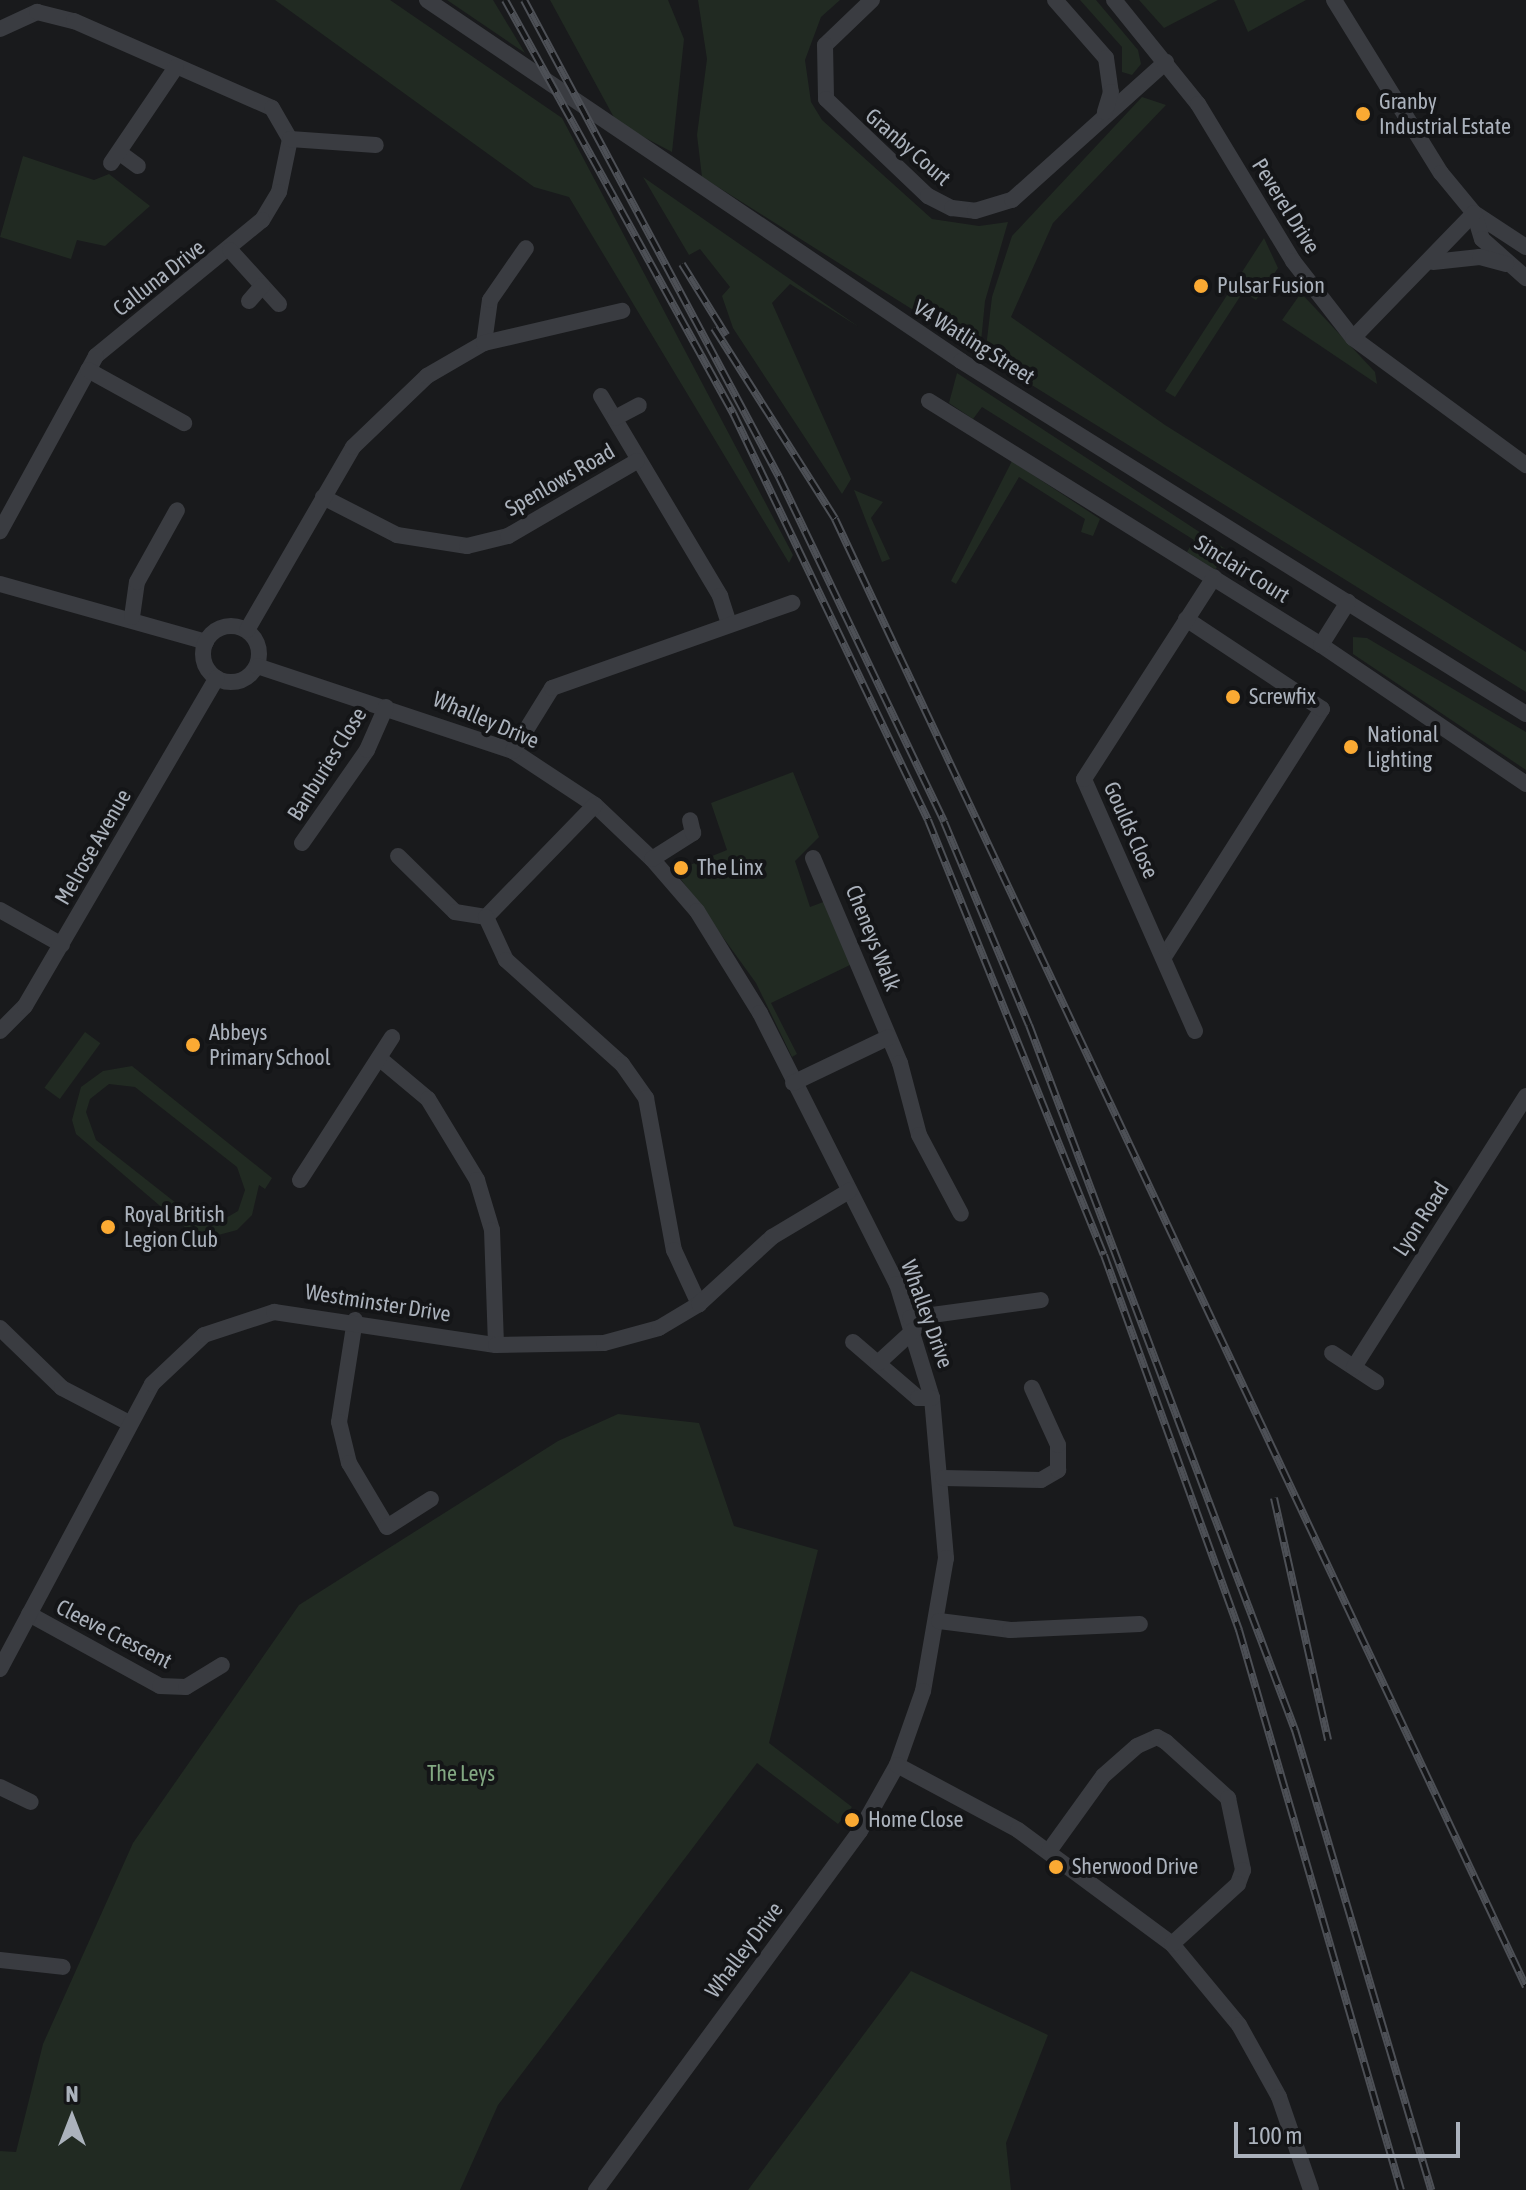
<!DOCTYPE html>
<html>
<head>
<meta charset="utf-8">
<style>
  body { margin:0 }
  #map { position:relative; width:1526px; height:2190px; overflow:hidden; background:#191a1c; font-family:"Asap Condensed",sans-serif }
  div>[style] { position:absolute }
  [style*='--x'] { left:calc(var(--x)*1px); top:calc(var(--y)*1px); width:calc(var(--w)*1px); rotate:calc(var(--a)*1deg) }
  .green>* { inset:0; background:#212a22; transform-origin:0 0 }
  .minor>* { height:16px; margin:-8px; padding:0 8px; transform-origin:8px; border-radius:8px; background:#3a3c41 }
  .minor>.ring { margin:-8px; padding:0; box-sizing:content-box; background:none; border:16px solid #3a3c41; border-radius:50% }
  .rail>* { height:8px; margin-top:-4px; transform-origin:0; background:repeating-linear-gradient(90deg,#141517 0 15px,#4d5056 0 30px); box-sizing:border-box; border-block:2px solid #4d5056 }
  .dots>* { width:22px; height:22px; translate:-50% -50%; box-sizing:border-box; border:4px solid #141517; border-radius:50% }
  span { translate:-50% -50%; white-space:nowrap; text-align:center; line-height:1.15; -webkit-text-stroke:8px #141517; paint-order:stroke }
  .poi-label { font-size:22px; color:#abb2bc }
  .left { translate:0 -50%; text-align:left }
  .street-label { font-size:22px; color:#abb2bc }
  .park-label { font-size:22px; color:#82a882 }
  .north { position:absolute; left:32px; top:2078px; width:80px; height:80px; -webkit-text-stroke:6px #141517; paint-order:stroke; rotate:0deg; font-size:22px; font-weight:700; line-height:32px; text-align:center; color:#abb2bc }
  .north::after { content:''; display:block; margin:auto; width:28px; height:36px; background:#abb2bc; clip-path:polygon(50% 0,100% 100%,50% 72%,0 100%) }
  .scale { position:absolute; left:1234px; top:2122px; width:226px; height:36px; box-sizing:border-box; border:4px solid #abb2bc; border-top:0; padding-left:10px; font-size:24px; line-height:28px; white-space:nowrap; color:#abb2bc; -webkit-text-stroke:6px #141517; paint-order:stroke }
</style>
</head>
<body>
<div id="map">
  <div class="green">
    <i style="clip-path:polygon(275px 0,390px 0,562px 118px,793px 555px,789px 563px,569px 197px,534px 187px)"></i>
    <i style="clip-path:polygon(447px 0,493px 0,525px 53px)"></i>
    <i style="clip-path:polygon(550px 0,668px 0,684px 39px,672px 152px,617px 123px)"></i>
    <i style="clip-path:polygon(698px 0,840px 0,821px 17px,805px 60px,811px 102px,822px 120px,932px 219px,979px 226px,1008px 222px,985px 301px,980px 352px,702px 177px,697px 135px,707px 59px)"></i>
    <i style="clip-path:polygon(1080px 0,1096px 0,1138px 50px,1141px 64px,1132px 75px,1122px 72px,1122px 47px)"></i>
    <i style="clip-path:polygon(1139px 0,1218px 0,1164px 28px)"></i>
    <i style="clip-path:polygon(1234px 0,1306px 0,1248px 32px)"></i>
    <i style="clip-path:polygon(1142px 97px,1166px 105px,1053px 223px,1011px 317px,1165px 425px,1526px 652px,1526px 692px,985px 356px,992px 297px,1012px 236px)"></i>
    <i style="clip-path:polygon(23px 156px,94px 180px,109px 174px,150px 206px,105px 246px,77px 240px,71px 259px,0 237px)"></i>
    <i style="clip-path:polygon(643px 177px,859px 327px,790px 284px,772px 303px,851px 479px,842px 494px,733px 328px,722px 296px,730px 287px,700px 249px,689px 255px)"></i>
    <i style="clip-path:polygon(1264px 238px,1278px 268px,1256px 300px,1243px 292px,1175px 397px,1165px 391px)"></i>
    <i style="clip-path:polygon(1301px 293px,1375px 372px,1377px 384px,1282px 320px)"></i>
    <i style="clip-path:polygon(957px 373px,1227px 550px,1215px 570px,1187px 552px,1194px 540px,982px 407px,973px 419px,949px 403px)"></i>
    <i style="clip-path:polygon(1012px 461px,1100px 519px,1093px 536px,1081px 532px,1085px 519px,1019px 477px,956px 584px,951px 581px)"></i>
    <i style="clip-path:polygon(854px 490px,883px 502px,871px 518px,890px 559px,882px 562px)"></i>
    <i style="clip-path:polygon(1353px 637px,1367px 638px,1526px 732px,1526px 770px,1353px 654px)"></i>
    <i style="clip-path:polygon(793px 772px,819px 837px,795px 861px,810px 907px,826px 901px,852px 964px,771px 1003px,797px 1054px,792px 1057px,756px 983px,675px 871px,727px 850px,711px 803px)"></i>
    <i style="left:85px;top:1032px;width:19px;height:69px;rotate:36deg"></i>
    <i style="clip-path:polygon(evenodd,132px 1066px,272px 1178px,265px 1189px,259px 1185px,252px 1215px,237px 1230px,211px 1237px,187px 1229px,76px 1134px,72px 1120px,81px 1087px,103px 1071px,132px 1066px,109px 1084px,135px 1087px,237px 1167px,245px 1190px,238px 1211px,219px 1222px,195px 1218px,96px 1140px,86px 1112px,90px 1099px,109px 1084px)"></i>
    <i style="clip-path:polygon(618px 1414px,699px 1423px,734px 1526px,818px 1550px,769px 1743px,852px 1807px,838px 1824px,757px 1763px,498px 2105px,460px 2190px,0 2190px,0 2151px,16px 2152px,43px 2044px,133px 1843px,299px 1605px,558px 1441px)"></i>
    <i style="clip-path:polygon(911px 1971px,1048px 2035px,1006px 2143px,1011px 2190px,748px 2190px)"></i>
  </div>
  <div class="minor">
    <i style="--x:427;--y:0;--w:645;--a:34.06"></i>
    <i style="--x:961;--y:361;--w:666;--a:32"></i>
    <i style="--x:872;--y:0;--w:65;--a:136.2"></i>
    <i style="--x:825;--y:45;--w:54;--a:88.9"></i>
    <i style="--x:826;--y:99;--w:141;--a:43.6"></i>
    <i style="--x:928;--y:196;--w:27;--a:27"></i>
    <i style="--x:952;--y:208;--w:23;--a:7"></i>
    <i style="--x:975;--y:211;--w:39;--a:-17"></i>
    <i style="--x:1012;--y:200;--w:207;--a:-41.9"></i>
    <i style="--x:1055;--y:0;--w:77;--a:48.7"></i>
    <i style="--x:1106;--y:58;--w:34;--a:82"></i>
    <i style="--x:1111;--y:92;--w:21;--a:107"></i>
    <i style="--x:1114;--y:0;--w:134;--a:51.1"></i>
    <i style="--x:1198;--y:104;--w:184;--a:58.8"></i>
    <i style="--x:1293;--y:261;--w:98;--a:52.1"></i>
    <i style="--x:1353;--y:338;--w:215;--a:36.3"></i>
    <i style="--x:1334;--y:0;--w:203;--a:58.3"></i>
    <i style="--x:1441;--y:173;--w:52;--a:50.5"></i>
    <i style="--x:1474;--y:213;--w:62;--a:33.2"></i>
    <i style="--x:0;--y:29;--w:41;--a:-24.7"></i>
    <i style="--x:37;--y:12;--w:38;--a:14"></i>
    <i style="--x:74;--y:21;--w:216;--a:23.7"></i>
    <i style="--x:272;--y:108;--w:36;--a:60"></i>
    <i style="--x:290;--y:139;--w:54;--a:101.7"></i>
    <i style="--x:279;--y:192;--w:33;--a:121"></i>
    <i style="--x:262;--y:220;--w:215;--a:140.7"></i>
    <i style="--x:96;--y:356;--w:200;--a:118.7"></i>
    <i style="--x:290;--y:139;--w:86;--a:4"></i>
    <i style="--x:120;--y:153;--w:22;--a:36"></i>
    <i style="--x:111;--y:163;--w:116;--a:-55.9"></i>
    <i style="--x:1474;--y:213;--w:27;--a:73"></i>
    <i style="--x:1482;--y:239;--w:59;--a:41.6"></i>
    <i style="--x:230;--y:250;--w:73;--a:47.8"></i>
    <i style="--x:1433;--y:262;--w:47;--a:-6.1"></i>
    <i style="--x:1480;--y:257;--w:27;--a:15"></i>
    <i style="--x:249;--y:301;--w:20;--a:-49"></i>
    <i style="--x:1353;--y:338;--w:174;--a:-45.9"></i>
    <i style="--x:484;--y:343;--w:43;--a:-82.1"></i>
    <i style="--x:490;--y:300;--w:63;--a:-55.3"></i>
    <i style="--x:88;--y:370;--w:110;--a:28.9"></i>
    <i style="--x:601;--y:396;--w:233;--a:59.2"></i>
    <i style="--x:720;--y:596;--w:29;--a:72"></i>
    <i style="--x:929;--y:401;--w:462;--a:31.9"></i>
    <i style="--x:1321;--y:645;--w:248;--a:34.1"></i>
    <i style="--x:615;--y:418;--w:27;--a:-28"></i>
    <i style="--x:323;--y:497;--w:83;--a:27.2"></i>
    <i style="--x:397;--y:535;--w:71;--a:8.9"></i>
    <i style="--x:467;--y:546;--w:42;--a:-13.7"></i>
    <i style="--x:508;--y:536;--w:149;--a:-30.2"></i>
    <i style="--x:0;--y:584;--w:214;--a:15.7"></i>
    <i style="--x:132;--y:617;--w:35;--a:-82"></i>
    <i style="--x:137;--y:582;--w:82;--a:-60.9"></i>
    <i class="ring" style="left:203px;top:626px;width:40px;height:40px"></i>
    <i style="--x:247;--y:630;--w:211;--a:-59.9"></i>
    <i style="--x:353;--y:447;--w:103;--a:-43.8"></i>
    <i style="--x:427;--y:376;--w:66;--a:-30.1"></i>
    <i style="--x:484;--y:343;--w:142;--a:-13.1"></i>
    <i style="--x:1321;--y:645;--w:51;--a:-57.9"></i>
    <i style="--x:257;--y:666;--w:270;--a:18.4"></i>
    <i style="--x:513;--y:751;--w:98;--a:33.4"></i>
    <i style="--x:595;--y:805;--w:79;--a:43.5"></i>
    <i style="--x:652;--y:859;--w:69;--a:49.1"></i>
    <i style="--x:697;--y:911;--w:120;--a:58.3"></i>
    <i style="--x:760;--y:1013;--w:304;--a:63.2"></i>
    <i style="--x:897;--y:1284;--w:119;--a:72.9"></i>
    <i style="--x:932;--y:1398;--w:161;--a:85"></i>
    <i style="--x:946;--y:1558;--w:135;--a:99.8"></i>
    <i style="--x:923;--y:1691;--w:78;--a:109.4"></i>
    <i style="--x:897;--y:1765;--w:76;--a:119.3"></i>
    <i style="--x:860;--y:1831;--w:446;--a:126.3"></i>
    <i style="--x:513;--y:751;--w:74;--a:-58.2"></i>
    <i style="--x:552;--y:688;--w:255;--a:-19.5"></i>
    <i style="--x:302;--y:843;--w:113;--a:-55"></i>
    <i style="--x:367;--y:750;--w:47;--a:-66.2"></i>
    <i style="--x:398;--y:856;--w:80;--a:44.5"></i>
    <i style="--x:455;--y:912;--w:31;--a:9"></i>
    <i style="--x:486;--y:917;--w:156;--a:-45.8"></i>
    <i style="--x:813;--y:858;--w:223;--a:67"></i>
    <i style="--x:900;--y:1063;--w:74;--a:75.2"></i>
    <i style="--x:919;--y:1135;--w:89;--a:62"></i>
    <i style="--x:652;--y:859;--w:49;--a:-32.4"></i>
    <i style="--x:693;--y:833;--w:13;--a:-103"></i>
    <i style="--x:0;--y:910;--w:71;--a:29.4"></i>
    <i style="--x:486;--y:917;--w:47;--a:65.1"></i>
    <i style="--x:506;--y:960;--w:156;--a:41.9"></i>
    <i style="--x:622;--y:1064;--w:42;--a:54.8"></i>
    <i style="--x:646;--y:1098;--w:155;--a:79.6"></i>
    <i style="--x:674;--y:1250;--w:60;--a:65.2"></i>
    <i style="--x:1164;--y:957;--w:294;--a:-57.5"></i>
    <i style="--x:1322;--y:709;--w:163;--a:-146.5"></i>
    <i style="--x:0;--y:1031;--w:35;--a:-45"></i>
    <i style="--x:25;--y:1006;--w:380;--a:-59.7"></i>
    <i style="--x:1195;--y:1031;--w:275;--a:-113.8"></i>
    <i style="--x:1084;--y:779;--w:240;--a:-57.2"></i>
    <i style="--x:379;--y:1058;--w:64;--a:39.9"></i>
    <i style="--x:428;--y:1099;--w:95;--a:58.8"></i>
    <i style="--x:477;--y:1180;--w:52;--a:73.3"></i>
    <i style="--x:492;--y:1230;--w:115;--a:88"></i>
    <i style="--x:793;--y:1083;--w:106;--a:-25.6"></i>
    <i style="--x:300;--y:1180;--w:170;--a:-57.2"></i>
    <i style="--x:910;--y:1318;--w:132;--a:-7.8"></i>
    <i style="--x:355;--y:1320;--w:103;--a:98.9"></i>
    <i style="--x:339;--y:1422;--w:42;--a:76.3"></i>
    <i style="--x:349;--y:1463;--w:74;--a:59.3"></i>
    <i style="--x:387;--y:1527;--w:52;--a:-32.5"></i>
    <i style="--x:0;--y:1328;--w:86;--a:44.1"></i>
    <i style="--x:62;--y:1388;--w:76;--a:27.6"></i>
    <i style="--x:853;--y:1342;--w:86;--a:40.7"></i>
    <i style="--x:918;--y:1398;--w:14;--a:0"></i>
    <i style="--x:1332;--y:1353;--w:53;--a:33.4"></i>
    <i style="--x:878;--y:1363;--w:49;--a:-42.5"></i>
    <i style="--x:1354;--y:1367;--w:321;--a:-57.6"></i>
    <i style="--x:943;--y:1478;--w:98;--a:1.2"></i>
    <i style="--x:1041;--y:1480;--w:20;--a:-30"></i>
    <i style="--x:1058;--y:1470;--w:25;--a:-90"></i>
    <i style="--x:1058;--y:1445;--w:63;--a:-114.5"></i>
    <i style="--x:29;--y:1614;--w:149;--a:28.8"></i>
    <i style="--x:160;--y:1686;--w:26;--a:2"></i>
    <i style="--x:186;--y:1687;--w:42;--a:-31.4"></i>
    <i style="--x:939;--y:1621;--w:72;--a:7.2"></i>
    <i style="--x:1010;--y:1630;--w:130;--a:-2.6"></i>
    <i style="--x:0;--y:1669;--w:323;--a:-61.9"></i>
    <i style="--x:152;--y:1384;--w:71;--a:-43.3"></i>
    <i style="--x:204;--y:1335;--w:74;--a:-18.2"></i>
    <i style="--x:274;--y:1312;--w:224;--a:8.5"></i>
    <i style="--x:496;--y:1345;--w:108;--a:-1.1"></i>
    <i style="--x:604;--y:1343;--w:57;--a:-15.3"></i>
    <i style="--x:659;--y:1328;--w:47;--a:-31"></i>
    <i style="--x:699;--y:1304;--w:99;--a:-42.5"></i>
    <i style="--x:772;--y:1237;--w:90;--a:-30.9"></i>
    <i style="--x:897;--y:1765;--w:137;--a:28.2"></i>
    <i style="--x:1018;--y:1830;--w:192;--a:36.5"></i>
    <i style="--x:1172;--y:1944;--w:105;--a:50.4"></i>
    <i style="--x:1239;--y:2025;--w:82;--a:60.9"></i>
    <i style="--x:1279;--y:2097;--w:98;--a:71"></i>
    <i style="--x:0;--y:1787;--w:34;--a:26"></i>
    <i style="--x:1049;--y:1851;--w:92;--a:-54.2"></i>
    <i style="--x:1103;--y:1776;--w:45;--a:-41.4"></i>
    <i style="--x:1137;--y:1746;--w:22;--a:-24"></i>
    <i style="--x:1157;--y:1737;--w:10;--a:29"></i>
    <i style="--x:1166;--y:1742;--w:84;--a:42.1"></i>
    <i style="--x:1228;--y:1798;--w:74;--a:78.2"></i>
    <i style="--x:1243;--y:1870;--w:15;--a:110"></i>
    <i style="--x:1238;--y:1884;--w:89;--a:137.7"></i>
    <i style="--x:0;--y:1960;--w:63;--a:6.3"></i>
  </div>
  <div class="rail">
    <i style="--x:505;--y:0;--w:472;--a:61.1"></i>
    <i style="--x:733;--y:413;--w:451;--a:64.4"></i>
    <i style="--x:928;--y:820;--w:469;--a:68"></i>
    <i style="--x:1104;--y:1255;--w:399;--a:70.2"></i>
    <i style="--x:1239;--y:1630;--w:583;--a:73.87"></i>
    <i style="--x:524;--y:0;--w:541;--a:61.87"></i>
    <i style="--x:779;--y:477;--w:382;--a:64.4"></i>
    <i style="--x:944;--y:822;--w:220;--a:67.3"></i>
    <i style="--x:1029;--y:1025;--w:754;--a:69.33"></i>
    <i style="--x:1295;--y:1730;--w:480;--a:73.5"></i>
    <i style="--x:682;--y:264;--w:84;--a:58.2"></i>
    <i style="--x:714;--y:328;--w:226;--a:57.6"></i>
    <i style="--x:835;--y:519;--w:1622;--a:64.79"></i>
    <i style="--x:1274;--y:1498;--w:248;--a:77.4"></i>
  </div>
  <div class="dots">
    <i style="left:1363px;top:114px;background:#fbaa33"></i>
    <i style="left:1201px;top:286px;background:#fbaa33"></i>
    <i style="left:1233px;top:697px;background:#fbaa33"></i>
    <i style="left:1351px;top:747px;background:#fbaa33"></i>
    <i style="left:681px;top:868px;background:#fbaa33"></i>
    <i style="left:193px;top:1045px;background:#fbaa33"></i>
    <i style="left:108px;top:1227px;background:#fbaa33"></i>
    <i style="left:852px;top:1820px;background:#fbaa33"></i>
    <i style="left:1056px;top:1867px;background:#fbaa33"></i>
  </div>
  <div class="poi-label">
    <span class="left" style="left:1379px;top:114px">Granby<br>Industrial Estate</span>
    <span class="left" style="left:1217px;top:286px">Pulsar Fusion</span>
    <span class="left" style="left:1249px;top:697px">Screwfix</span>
    <span class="left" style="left:1367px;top:747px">National<br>Lighting</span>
    <span class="left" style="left:697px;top:868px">The Linx</span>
    <span class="left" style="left:209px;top:1045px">Abbeys<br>Primary School</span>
    <span class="left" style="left:124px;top:1227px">Royal British<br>Legion Club</span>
    <span class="left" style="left:868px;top:1820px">Home Close</span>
    <span class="left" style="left:1072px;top:1867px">Sherwood Drive</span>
  </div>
  <div class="street-label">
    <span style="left:908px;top:147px;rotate:41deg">Granby Court</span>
    <span style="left:1286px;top:206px;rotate:58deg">Peverel Drive</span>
    <span style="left:159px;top:278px;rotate:-38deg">Calluna Drive</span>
    <span style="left:974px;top:342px;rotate:32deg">V4 Watling Street</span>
    <span style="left:560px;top:480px;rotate:-30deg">Spenlows Road</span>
    <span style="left:1242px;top:569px;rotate:32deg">Sinclair Court</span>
    <span style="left:486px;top:720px;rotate:23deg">Whalley Drive</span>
    <span style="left:327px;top:764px;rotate:-58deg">Banburies Close</span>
    <span style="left:1131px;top:830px;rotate:66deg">Goulds Close</span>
    <span style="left:93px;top:847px;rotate:-60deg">Melrose Avenue</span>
    <span style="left:873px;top:938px;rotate:68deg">Cheneys Walk</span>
    <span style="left:1421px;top:1219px;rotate:-57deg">Lyon Road</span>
    <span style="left:378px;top:1303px;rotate:9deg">Westminster Drive</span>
    <span style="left:927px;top:1314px;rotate:70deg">Whalley Drive</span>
    <span style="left:114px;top:1634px;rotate:27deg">Cleeve Crescent</span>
    <span style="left:744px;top:1950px;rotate:-53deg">Whalley Drive</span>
  </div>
  <div class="park-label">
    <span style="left:461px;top:1774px">The Leys</span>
  </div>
  <div class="north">N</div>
  <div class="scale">100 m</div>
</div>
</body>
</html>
